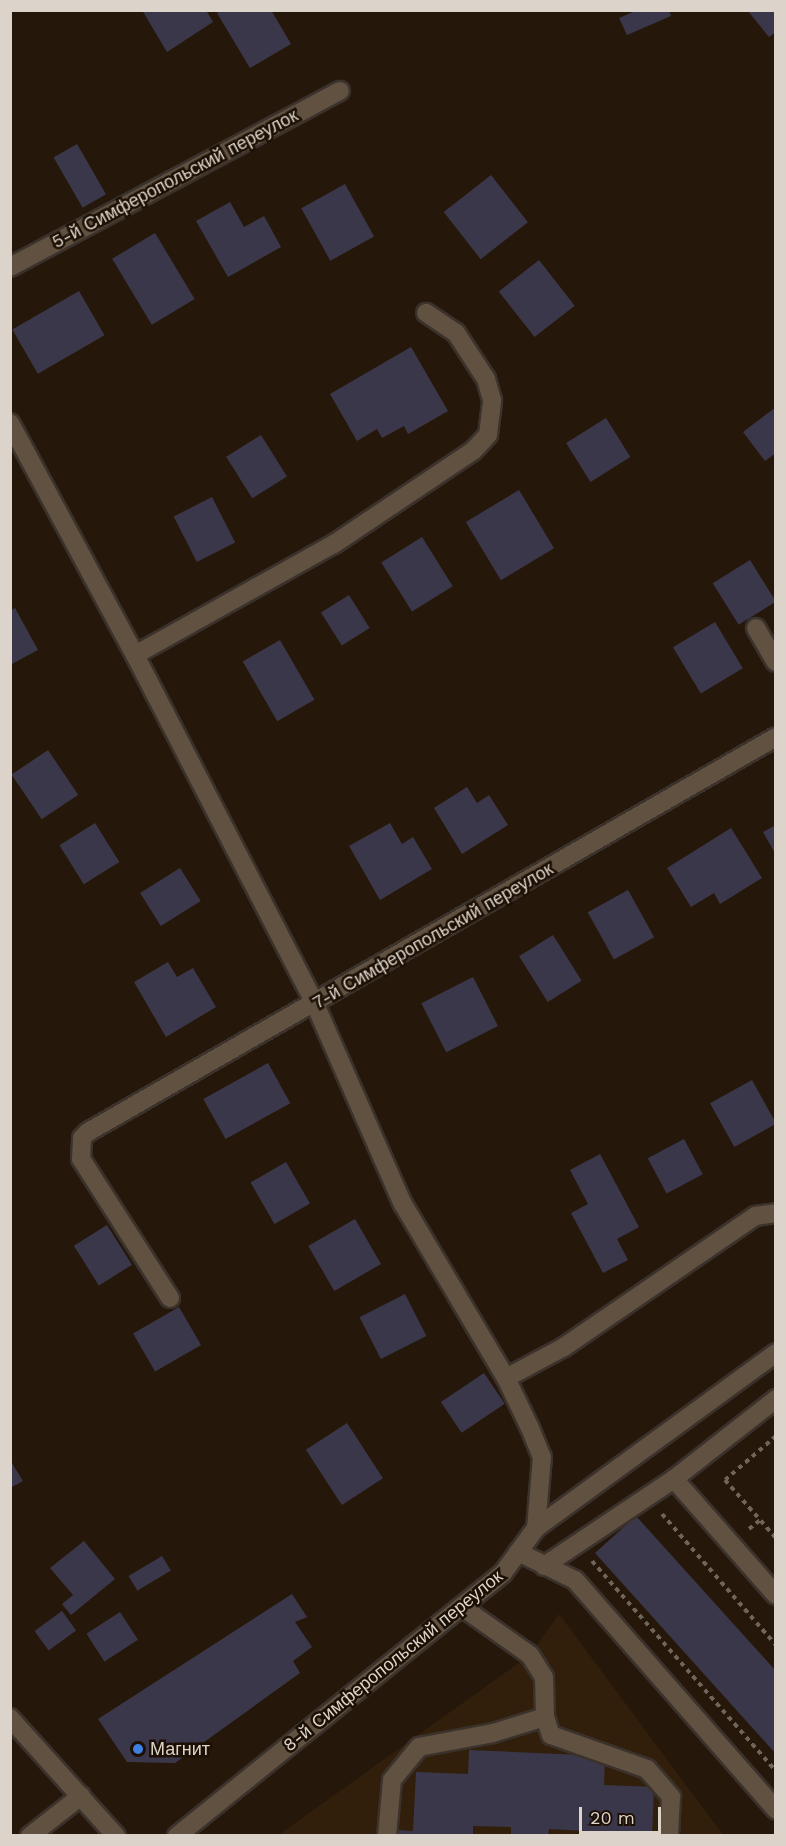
<!DOCTYPE html>
<html>
<head>
<meta charset="utf-8">
<style>
  body { margin:0 }
  #map { position:relative; width:786px; height:1846px; overflow:hidden; background:#25180a; font-family:"Work Sans",sans-serif }
  div>[style] { position:absolute }
  [style*='--x'] { left:calc(var(--x)*1px); top:calc(var(--y)*1px); width:calc(var(--w)*1px); rotate:calc(var(--a)*1deg) }
  .built>* { inset:0; background:#311f0b }
  .building>* { inset:0; background:#3b374a; transform-origin:0 0 }
  .path>* { height:4px; margin-top:-2px; transform-origin:0; background:repeating-linear-gradient(90deg,#706559 0 4.5px,transparent 0 9px) }
  .roads { filter:drop-shadow(2px 0 #3b322c) drop-shadow(-2px 0 #3b322c) drop-shadow(0 2px #3b322c) drop-shadow(0 -2px #3b322c) }
  .minor>* { height:18px; margin:-9px; padding:0 9px; transform-origin:9px; border-radius:9px; background:#605141 }
  .dots>* { width:16px; height:16px; translate:-50% -50%; box-sizing:border-box; border:3px solid #1c0f03; border-radius:50% }
  span { translate:-50% -50%; white-space:nowrap; text-align:center; line-height:1.15; -webkit-text-stroke:5px #1c0f03; paint-order:stroke }
  .street-label { font-size:18px; color:#dcd3ca }
  .poi-label { font-size:18px; color:#dcd3ca }
  .left { translate:0 -50%; text-align:left }
  .frame { position:absolute; inset:0; border:12px solid #dcd3ca; pointer-events:none }
  .scale { position:absolute; left:579px; top:1807px; width:82px; height:27px; box-sizing:border-box; border:3px solid #dcd3ca; border-top:0; padding-left:8px; font-size:18px; line-height:21px; white-space:nowrap; color:#dcd3ca; -webkit-text-stroke:4px #1c0f03; paint-order:stroke }
</style>
</head>
<body>
<div id="map">
  <div class="built">
    <i style="clip-path:polygon(559px 1614px,723px 1835px,277px 1836px,530px 1655px)"></i>
  </div>
  <div class="building">
    <i style="clip-path:polygon(142px 10px,206px 10px,213px 22px,167px 52px)"></i>
    <i style="clip-path:polygon(222px 10px,271px 10px,291px 44px,250px 68px,217px 13px)"></i>
    <i style="clip-path:polygon(638px 10px,669px 10px,671px 16px,627px 35px,619px 18px)"></i>
    <i style="clip-path:polygon(747px 10px,776px 10px,776px 32px,769px 37px)"></i>
    <i style="left:77px;top:144px;width:58px;height:27px;rotate:60deg"></i>
    <i style="left:491px;top:175px;width:60px;height:60px;rotate:52deg"></i>
    <i style="left:345px;top:184px;width:60px;height:50px;rotate:61deg"></i>
    <i style="clip-path:polygon(230px 202px,244px 227px,264px 216px,281px 247px,228px 277px,196px 221px)"></i>
    <i style="left:155px;top:233px;width:77px;height:50px;rotate:59deg"></i>
    <i style="left:539px;top:260px;width:58px;height:51px;rotate:52deg"></i>
    <i style="left:79px;top:291px;width:51px;height:77px;rotate:60deg"></i>
    <i style="clip-path:polygon(411px 347px,448px 411px,408px 434px,404px 426px,382px 438px,377px 429px,357px 441px,330px 394px)"></i>
    <i style="clip-path:polygon(776px 407px,776px 453px,765px 461px,743px 432px)"></i>
    <i style="left:606px;top:418px;width:46px;height:47px;rotate:58deg"></i>
    <i style="left:261px;top:435px;width:49px;height:41px;rotate:58deg"></i>
    <i style="left:519px;top:490px;width:68px;height:62px;rotate:59deg"></i>
    <i style="left:212px;top:497px;width:51px;height:43px;rotate:63deg"></i>
    <i style="left:422px;top:537px;width:58px;height:48px;rotate:58deg"></i>
    <i style="left:750px;top:560px;width:49px;height:44px;rotate:58deg"></i>
    <i style="left:349px;top:595px;width:39px;height:33px;rotate:58deg"></i>
    <i style="clip-path:polygon(15px 608px,38px 650px,10px 665px,10px 611px)"></i>
    <i style="left:715px;top:622px;width:54px;height:49px;rotate:59deg"></i>
    <i style="left:280px;top:640px;width:69px;height:43px;rotate:60deg"></i>
    <i style="left:48px;top:750px;width:54px;height:44px;rotate:56deg"></i>
    <i style="clip-path:polygon(467px 787px,477px 803px,489px 795px,508px 825px,462px 854px,434px 808px)"></i>
    <i style="left:95px;top:823px;width:46px;height:42px;rotate:58deg"></i>
    <i style="clip-path:polygon(390px 823px,402px 844px,413px 837px,432px 869px,380px 900px,349px 846px)"></i>
    <i style="clip-path:polygon(776px 825px,776px 855px,763px 832px)"></i>
    <i style="clip-path:polygon(731px 828px,762px 878px,720px 904px,714px 893px,691px 907px,667px 868px)"></i>
    <i style="left:180px;top:868px;width:39px;height:47px;rotate:58deg"></i>
    <i style="left:628px;top:890px;width:54px;height:46px;rotate:61deg"></i>
    <i style="left:553px;top:935px;width:54px;height:40px;rotate:58deg"></i>
    <i style="clip-path:polygon(168px 962px,177px 977px,193px 968px,216px 1007px,166px 1037px,134px 982px)"></i>
    <i style="left:473px;top:977px;width:55px;height:58px;rotate:63deg"></i>
    <i style="left:268px;top:1063px;width:46px;height:74px;rotate:61deg"></i>
    <i style="left:752px;top:1080px;width:50px;height:48px;rotate:61deg"></i>
    <i style="left:684px;top:1139px;width:40px;height:41px;rotate:62deg"></i>
    <i style="clip-path:polygon(600px 1154px,639px 1227px,617px 1239px,628px 1260px,603px 1273px,571px 1213px,588px 1204px,570px 1170px)"></i>
    <i style="left:286px;top:1162px;width:48px;height:41px;rotate:60deg"></i>
    <i style="left:355px;top:1219px;width:52px;height:54px;rotate:60deg"></i>
    <i style="left:107px;top:1225px;width:47px;height:39px;rotate:58deg"></i>
    <i style="left:405px;top:1294px;width:47px;height:51px;rotate:63deg"></i>
    <i style="left:179px;top:1307px;width:44px;height:53px;rotate:60deg"></i>
    <i style="left:484px;top:1373px;width:37px;height:52px;rotate:56deg"></i>
    <i style="left:347px;top:1423px;width:66px;height:49px;rotate:57deg"></i>
    <i style="clip-path:polygon(10px 1460px,23px 1481px,10px 1488px)"></i>
    <i style="clip-path:polygon(636px 1516px,776px 1671px,776px 1754px,595px 1553px)"></i>
    <i style="clip-path:polygon(84px 1541px,115px 1579px,71px 1615px,62px 1604px,73px 1595px,50px 1568px)"></i>
    <i style="left:162px;top:1556px;width:17px;height:39px;rotate:59deg"></i>
    <i style="clip-path:polygon(292px 1594px,307px 1617px,295px 1622px,312px 1647px,293px 1661px,300px 1673px,175px 1763px,127px 1762px,98px 1719px)"></i>
    <i style="left:62px;top:1611px;width:24px;height:34px;rotate:54deg"></i>
    <i style="left:120px;top:1612px;width:33px;height:40px;rotate:57deg"></i>
    <i style="clip-path:polygon(469px 1750px,605px 1756px,604px 1785px,654px 1787px,652px 1836px,587px 1836px,587px 1831px,549px 1829px,548px 1836px,511px 1836px,511px 1827px,473px 1826px,473px 1836px,397px 1836px,397px 1830px,413px 1831px,416px 1772px,468px 1774px)"></i>
  </div>
  <div class="path">
    <i style="--x:776;--y:1436;--w:67;--a:139.2"></i>
    <i style="--x:725;--y:1480;--w:77;--a:48.7"></i>
    <i style="--x:662;--y:1514;--w:174;--a:49"></i>
    <i style="--x:749;--y:1529;--w:14;--a:-39"></i>
    <i style="--x:592;--y:1561;--w:275;--a:48.8"></i>
  </div>
  <div class="roads">
    <div class="minor">
      <i style="--x:10;--y:267;--w:374;--a:-28.1"></i>
      <i style="--x:10;--y:423;--w:264;--a:61.7"></i>
      <i style="--x:135;--y:655;--w:393;--a:62.7"></i>
      <i style="--x:315;--y:1004;--w:219;--a:66.3"></i>
      <i style="--x:403;--y:1204;--w:202;--a:59.4"></i>
      <i style="--x:506;--y:1378;--w:55;--a:64.4"></i>
      <i style="--x:530;--y:1428;--w:31;--a:68"></i>
      <i style="--x:542;--y:1457;--w:71;--a:94.8"></i>
      <i style="--x:756;--y:628;--w:39;--a:60"></i>
      <i style="--x:135;--y:655;--w:228;--a:-29.2"></i>
      <i style="--x:334;--y:544;--w:167;--a:-33.8"></i>
      <i style="--x:473;--y:451;--w:22;--a:-47"></i>
      <i style="--x:488;--y:435;--w:35;--a:-83"></i>
      <i style="--x:492;--y:400;--w:22;--a:-106"></i>
      <i style="--x:486;--y:379;--w:55;--a:-123.1"></i>
      <i style="--x:456;--y:333;--w:36;--a:-146"></i>
      <i style="--x:170;--y:1298;--w:165;--a:-122.6"></i>
      <i style="--x:81;--y:1159;--w:21;--a:-87"></i>
      <i style="--x:82;--y:1138;--w:8;--a:-45"></i>
      <i style="--x:88;--y:1132;--w:793;--a:-29.86"></i>
      <i style="--x:506;--y:1378;--w:66;--a:-28.1"></i>
      <i style="--x:564;--y:1347;--w:232;--a:-34.4"></i>
      <i style="--x:755;--y:1216;--w:21;--a:-8"></i>
      <i style="--x:674;--y:1479;--w:154;--a:48.7"></i>
      <i style="--x:518;--y:1552;--w:64;--a:26.2"></i>
      <i style="--x:575;--y:1580;--w:305;--a:48.8"></i>
      <i style="--x:544;--y:1566;--w:156;--a:-33.8"></i>
      <i style="--x:674;--y:1479;--w:130;--a:-38.1"></i>
      <i style="--x:462;--y:1607;--w:83;--a:35.2"></i>
      <i style="--x:530;--y:1655;--w:26;--a:58"></i>
      <i style="--x:544;--y:1677;--w:40;--a:88.6"></i>
      <i style="--x:545;--y:1717;--w:19;--a:72"></i>
      <i style="--x:551;--y:1735;--w:102;--a:19.5"></i>
      <i style="--x:647;--y:1769;--w:37;--a:49"></i>
      <i style="--x:671;--y:1797;--w:39;--a:93"></i>
      <i style="--x:10;--y:1718;--w:159;--a:48.1"></i>
      <i style="--x:30;--y:1836;--w:65;--a:-38.1"></i>
      <i style="--x:177;--y:1836;--w:419;--a:-38.9"></i>
      <i style="--x:503;--y:1573;--w:56;--a:-53.7"></i>
      <i style="--x:536;--y:1528;--w:297;--a:-36.1"></i>
      <i style="--x:387;--y:1836;--w:56;--a:-84.9"></i>
      <i style="--x:392;--y:1780;--w:43;--a:-50.7"></i>
      <i style="--x:419;--y:1747;--w:75;--a:-10.7"></i>
      <i style="--x:493;--y:1733;--w:54;--a:-17.1"></i>
    </div>
  </div>
  <div class="dots">
    <i style="left:138px;top:1749px;background:#3f7fe0"></i>
  </div>
  <div class="street-label">
    <span style="left:175px;top:179px;rotate:-28deg">5-й Симферопольский переулок</span>
    <span style="left:433px;top:936px;rotate:-30deg">7-й Симферопольский переулок</span>
    <span style="left:393px;top:1661px;rotate:-39deg">8-й Симферопольский переулок</span>
  </div>
  <div class="poi-label">
    <span class="left" style="left:150px;top:1749px">Магнит</span>
  </div>
  <div class="frame"></div>
  <div class="scale">20 m</div>
</div>
</body>
</html>
